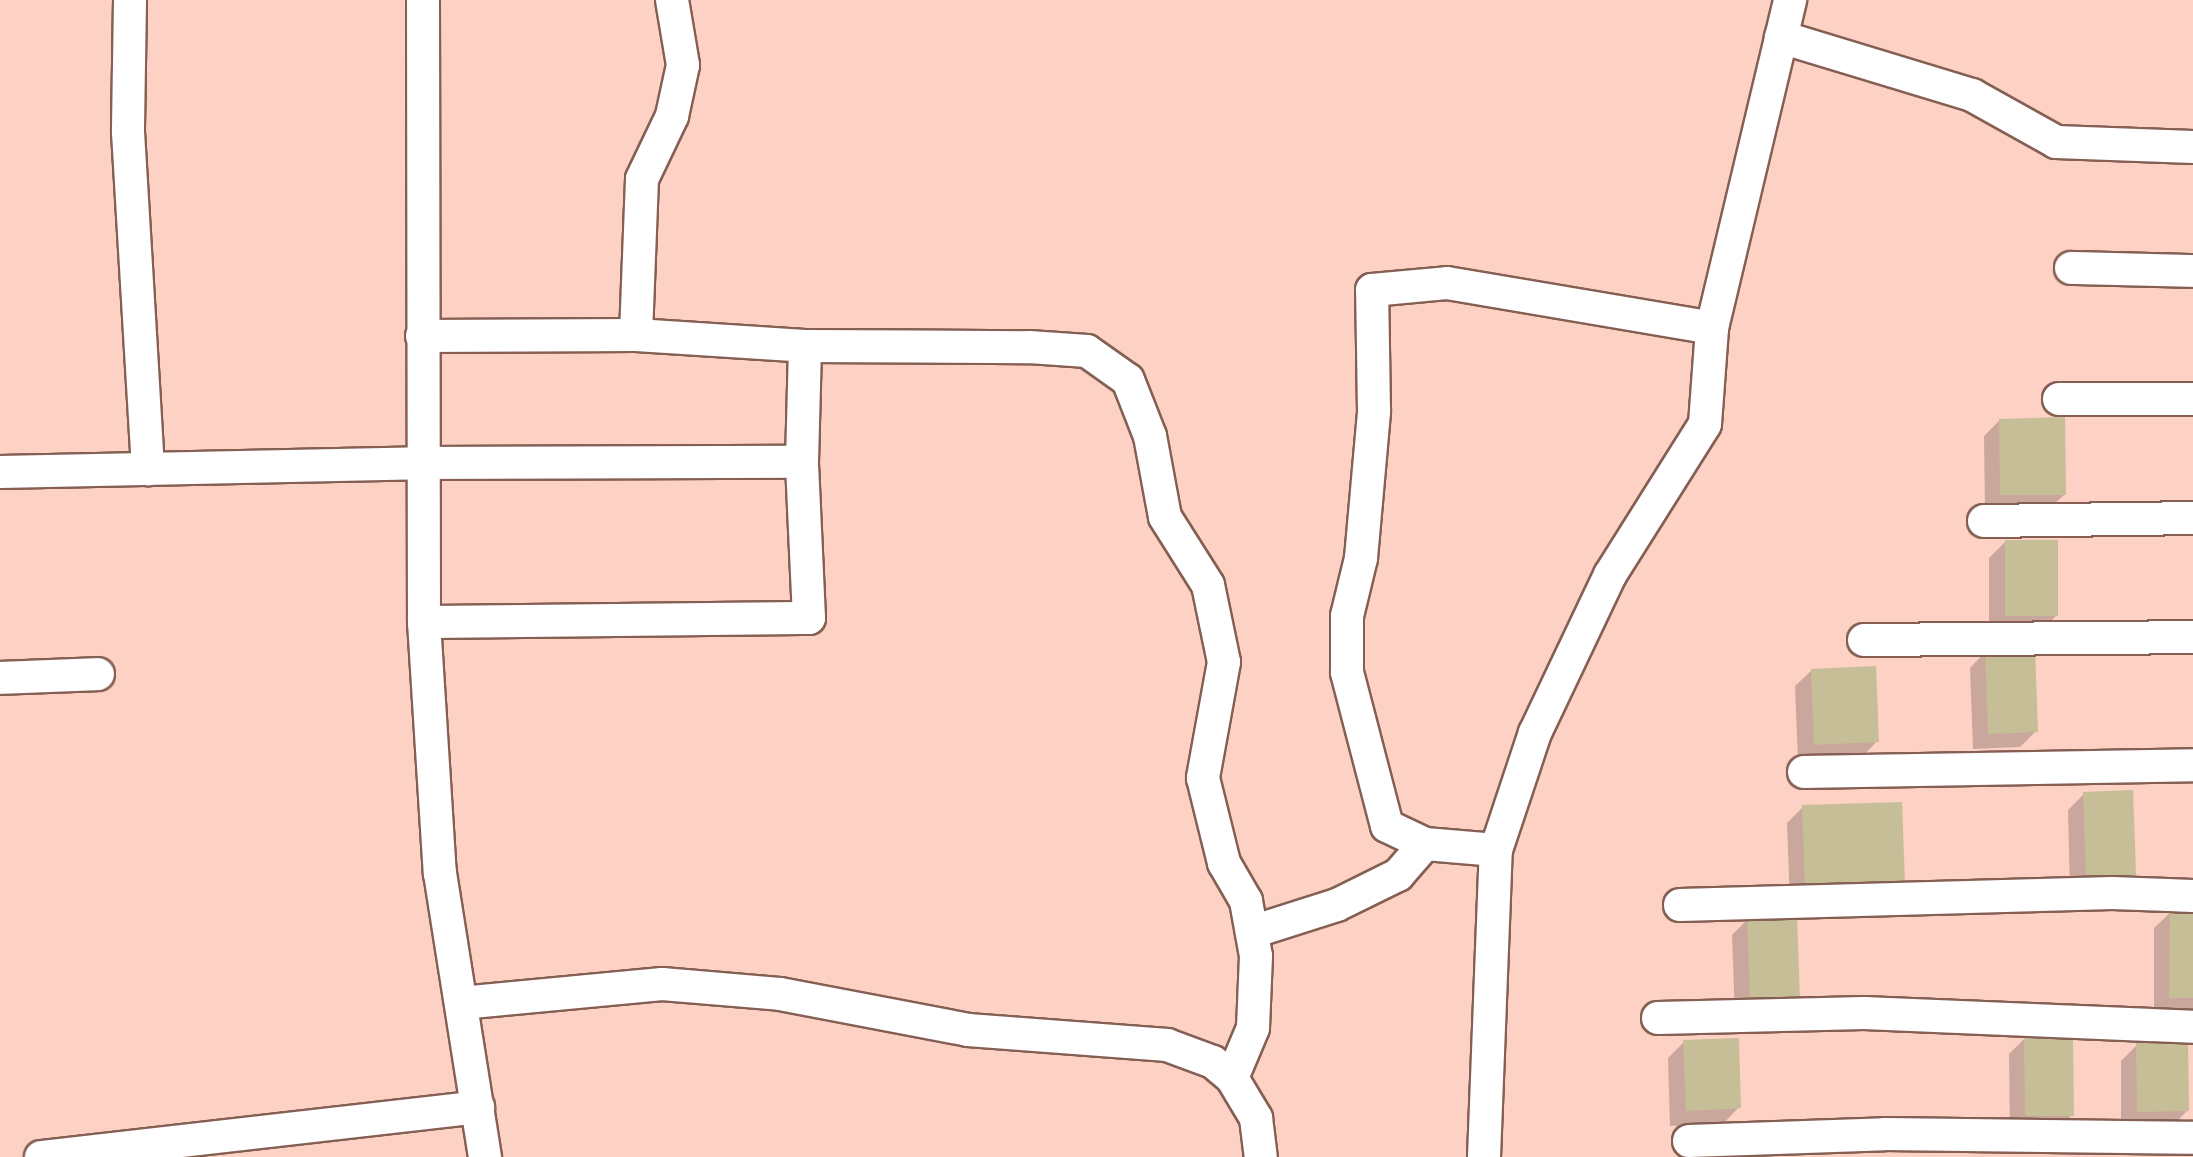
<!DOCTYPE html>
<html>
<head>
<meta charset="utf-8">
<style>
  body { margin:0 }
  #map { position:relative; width:2193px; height:1157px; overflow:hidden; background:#fdd1c3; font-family:"Zilla Slab",serif }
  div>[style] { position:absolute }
  .shadow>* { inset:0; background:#0003 }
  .building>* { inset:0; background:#c6be97 }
  .roads { filter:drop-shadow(2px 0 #855f54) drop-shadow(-2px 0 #855f54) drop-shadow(0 2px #855f54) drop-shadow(0 -2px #855f54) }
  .minor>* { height:32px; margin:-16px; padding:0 16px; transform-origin:16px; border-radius:16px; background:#fff }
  span { translate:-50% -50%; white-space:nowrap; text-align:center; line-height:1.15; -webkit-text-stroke:6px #fee3da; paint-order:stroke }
</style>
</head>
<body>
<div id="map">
  <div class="shadow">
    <div style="clip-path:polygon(2000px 420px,2065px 494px,2048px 510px,1985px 511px,1984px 436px)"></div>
    <div style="clip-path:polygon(2005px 542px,2057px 615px,2041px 631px,1989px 631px,1989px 558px)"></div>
    <div style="clip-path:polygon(1986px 651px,2036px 731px,2020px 747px,1973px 749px,1970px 668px)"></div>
    <div style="clip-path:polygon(1812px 670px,1877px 741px,1861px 758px,1798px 760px,1795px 686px)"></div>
    <div style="clip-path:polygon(2084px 794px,2134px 874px,2118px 890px,2070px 892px,2068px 810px)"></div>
    <div style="clip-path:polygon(1901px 803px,1790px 904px,1787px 823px,1803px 807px)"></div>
    <div style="clip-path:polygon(2171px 912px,2193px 912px,2193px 1013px,2154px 1013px,2154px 928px)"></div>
    <div style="clip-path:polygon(1748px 919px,1798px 999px,1735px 1017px,1732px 935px)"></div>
    <div style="clip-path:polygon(2025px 1038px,2072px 1115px,2056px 1131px,2010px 1132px,2009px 1054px)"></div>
    <div style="clip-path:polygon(1684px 1042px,1739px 1107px,1723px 1124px,1670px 1126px,1668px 1058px)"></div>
    <div style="clip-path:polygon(2137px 1045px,2187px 1111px,2171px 1127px,2121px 1127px,2121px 1061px)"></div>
  </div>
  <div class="building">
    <div style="clip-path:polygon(2065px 417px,2066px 495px,2000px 495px,1999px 419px)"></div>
    <div style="clip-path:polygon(2005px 540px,2058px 540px,2058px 616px,2005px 616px)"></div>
    <div style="clip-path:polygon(2035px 648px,2038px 732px,1988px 734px,1985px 650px)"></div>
    <div style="clip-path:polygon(1876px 666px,1879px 742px,1814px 745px,1811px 669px)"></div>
    <div style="clip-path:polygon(2133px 790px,2136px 875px,2086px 876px,2083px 792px)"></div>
    <div style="clip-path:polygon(1902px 802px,1905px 885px,1805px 888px,1802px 805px)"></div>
    <div style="clip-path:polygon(2170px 910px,2193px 910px,2193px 998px,2169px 998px)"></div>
    <div style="clip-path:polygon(1797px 915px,1800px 1000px,1750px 1001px,1747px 917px)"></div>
    <div style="clip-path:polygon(2073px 1035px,2074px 1116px,2025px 1116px,2024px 1036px)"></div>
    <div style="clip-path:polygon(1739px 1038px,1741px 1108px,1686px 1111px,1683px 1040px)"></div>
    <div style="clip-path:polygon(2188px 1042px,2189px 1111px,2137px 1112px,2136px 1043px)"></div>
  </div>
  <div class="roads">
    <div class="minor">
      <div style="left:130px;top:0;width:132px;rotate:90.9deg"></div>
      <div style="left:128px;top:132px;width:338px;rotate:86.6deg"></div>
      <div style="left:423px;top:0;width:622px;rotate:89.91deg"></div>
      <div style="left:424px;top:622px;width:252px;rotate:86.4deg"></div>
      <div style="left:440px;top:873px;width:288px;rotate:81deg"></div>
      <div style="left:1781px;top:37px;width:200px;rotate:16.9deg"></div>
      <div style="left:1972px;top:95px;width:96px;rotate:29.2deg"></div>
      <div style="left:2056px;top:142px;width:137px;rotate:2.1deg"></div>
      <div style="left:2071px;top:268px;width:122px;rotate:1.4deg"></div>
      <div style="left:636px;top:335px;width:156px;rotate:-87.8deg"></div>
      <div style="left:642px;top:179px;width:70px;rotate:-64.5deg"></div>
      <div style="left:672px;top:116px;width:52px;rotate:-77.8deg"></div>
      <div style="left:683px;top:65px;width:66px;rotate:-99.6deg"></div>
      <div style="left:422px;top:336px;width:214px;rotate:-0.3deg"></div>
      <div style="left:636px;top:335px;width:169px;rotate:3.7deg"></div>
      <div style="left:805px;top:346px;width:224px;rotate:0.3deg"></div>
      <div style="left:1029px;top:347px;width:58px;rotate:3.9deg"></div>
      <div style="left:1087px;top:351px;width:50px;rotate:35.3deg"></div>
      <div style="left:1128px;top:380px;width:60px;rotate:68.6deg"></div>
      <div style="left:1150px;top:436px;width:82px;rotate:79.5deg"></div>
      <div style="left:1165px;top:517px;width:80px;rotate:57.7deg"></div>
      <div style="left:1208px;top:585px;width:79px;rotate:78.3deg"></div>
      <div style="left:1224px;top:662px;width:118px;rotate:100.3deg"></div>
      <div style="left:1203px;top:778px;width:88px;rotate:76.1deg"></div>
      <div style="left:1224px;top:863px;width:44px;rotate:59.9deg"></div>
      <div style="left:1246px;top:901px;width:56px;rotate:79.7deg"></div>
      <div style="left:1256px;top:956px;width:72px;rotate:92.4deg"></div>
      <div style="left:1253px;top:1028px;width:54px;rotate:112.8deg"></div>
      <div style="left:2059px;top:399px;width:134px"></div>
      <div style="left:0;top:472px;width:421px;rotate:-1.2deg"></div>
      <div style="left:421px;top:463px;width:381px;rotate:-0.2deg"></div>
      <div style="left:1984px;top:521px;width:209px;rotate:-0.8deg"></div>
      <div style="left:424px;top:622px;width:385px;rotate:-0.6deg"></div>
      <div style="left:809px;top:618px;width:156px;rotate:-92.6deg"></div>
      <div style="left:802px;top:462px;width:116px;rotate:-88.5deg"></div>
      <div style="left:1864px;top:640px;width:329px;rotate:-0.5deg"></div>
      <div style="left:0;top:678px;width:98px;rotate:-2.3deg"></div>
      <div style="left:1804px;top:772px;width:389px;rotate:-1deg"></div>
      <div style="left:1496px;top:850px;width:71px;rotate:-175.2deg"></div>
      <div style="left:1425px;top:844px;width:42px;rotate:-154.7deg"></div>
      <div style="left:1387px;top:826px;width:159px;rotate:-104.6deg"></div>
      <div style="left:1347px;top:672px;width:56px;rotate:-90deg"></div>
      <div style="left:1347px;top:616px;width:60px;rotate:-76.4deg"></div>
      <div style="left:1361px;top:558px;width:148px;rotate:-84.9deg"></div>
      <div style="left:1374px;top:411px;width:121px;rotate:-90.9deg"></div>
      <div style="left:1372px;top:290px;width:75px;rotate:-5.3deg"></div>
      <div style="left:1447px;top:283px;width:269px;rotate:9.6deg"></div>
      <div style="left:1680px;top:905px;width:432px;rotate:-1.6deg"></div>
      <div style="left:2112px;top:893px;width:81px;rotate:2.1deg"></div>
      <div style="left:1252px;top:932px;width:89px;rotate:-17.6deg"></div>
      <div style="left:1337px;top:905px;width:68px;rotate:-26.2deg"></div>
      <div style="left:1398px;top:875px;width:41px;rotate:-48.9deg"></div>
      <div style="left:461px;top:1003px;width:202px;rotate:-5.4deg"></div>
      <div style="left:662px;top:984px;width:118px;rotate:4.8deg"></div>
      <div style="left:780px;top:994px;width:191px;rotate:10.8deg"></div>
      <div style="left:968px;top:1030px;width:200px;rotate:4.3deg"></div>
      <div style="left:1167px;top:1045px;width:49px;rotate:20.3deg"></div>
      <div style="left:1213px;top:1062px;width:25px;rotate:40deg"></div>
      <div style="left:1232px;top:1078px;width:47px;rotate:59deg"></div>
      <div style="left:1256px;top:1118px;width:39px;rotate:83deg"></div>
      <div style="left:1658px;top:1018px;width:206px;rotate:-1.4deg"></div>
      <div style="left:1864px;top:1013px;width:329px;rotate:2.4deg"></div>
      <div style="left:1689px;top:1141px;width:196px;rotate:-2deg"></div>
      <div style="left:1885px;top:1134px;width:308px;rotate:0.7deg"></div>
      <div style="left:41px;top:1157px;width:440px;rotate:-6.5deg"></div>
      <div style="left:1484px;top:1157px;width:307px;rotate:-87.8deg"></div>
      <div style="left:1496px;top:850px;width:123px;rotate:-71.6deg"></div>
      <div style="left:1535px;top:733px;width:175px;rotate:-64.6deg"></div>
      <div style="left:1610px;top:575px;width:178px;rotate:-57.8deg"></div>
      <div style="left:1705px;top:424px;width:96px;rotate:-85.8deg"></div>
      <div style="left:1712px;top:328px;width:337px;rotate:-76.6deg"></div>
    </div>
  </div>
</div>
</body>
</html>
